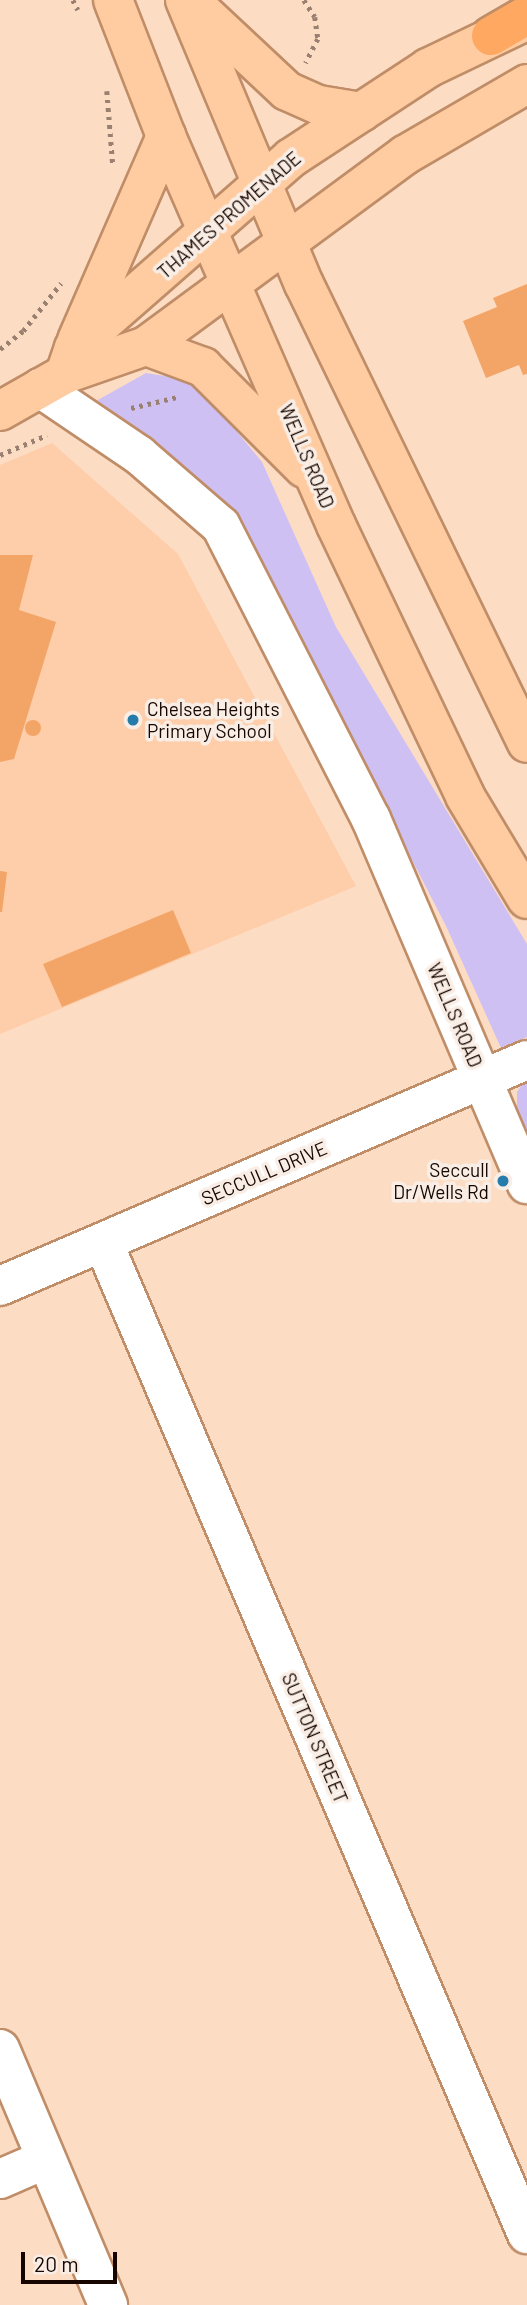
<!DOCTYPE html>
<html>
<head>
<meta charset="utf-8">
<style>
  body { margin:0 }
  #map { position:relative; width:527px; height:2305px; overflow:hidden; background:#fddcc4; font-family:Barlow,sans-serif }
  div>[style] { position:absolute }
  .built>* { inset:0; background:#fecda9 }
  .green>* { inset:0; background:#cfc0f4 }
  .building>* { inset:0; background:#f3a568 }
  .round { border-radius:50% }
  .path>* { height:4.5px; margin-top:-2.25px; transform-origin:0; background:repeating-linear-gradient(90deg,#9a8070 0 3.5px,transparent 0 8.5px) }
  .roads { filter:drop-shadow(2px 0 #bf8d67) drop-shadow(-2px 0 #bf8d67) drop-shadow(0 2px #bf8d67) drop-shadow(0 -2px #bf8d67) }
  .minor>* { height:38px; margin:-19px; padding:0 19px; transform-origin:19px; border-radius:19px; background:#fff }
  .major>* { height:38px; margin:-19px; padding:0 19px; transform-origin:19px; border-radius:19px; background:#ffcba1 }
  .highway>* { height:38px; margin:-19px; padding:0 19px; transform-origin:19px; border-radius:19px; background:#ffa862 }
  .dots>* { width:19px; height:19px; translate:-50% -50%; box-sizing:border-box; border:4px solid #f9eee6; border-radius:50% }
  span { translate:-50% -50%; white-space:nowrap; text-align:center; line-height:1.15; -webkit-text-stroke:7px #f9eee6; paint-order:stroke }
  .street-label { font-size:19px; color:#170600 }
  .poi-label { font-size:19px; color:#170600 }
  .left { translate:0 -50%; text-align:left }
  .right { translate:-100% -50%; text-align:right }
  .scale { position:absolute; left:21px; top:2252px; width:96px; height:32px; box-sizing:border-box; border:4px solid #170600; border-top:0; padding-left:9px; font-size:21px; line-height:24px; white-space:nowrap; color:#170600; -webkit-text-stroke:5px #f9eee6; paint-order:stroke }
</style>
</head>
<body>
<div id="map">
  <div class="built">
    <div style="clip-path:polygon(52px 443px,178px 554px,356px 886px,0 1034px,0 465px)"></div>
  </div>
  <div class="green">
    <div style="clip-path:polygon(146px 373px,195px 381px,262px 462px,336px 627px,527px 944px,527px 1037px,501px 1048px,446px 926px,232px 511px,148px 436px,125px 430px,96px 401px)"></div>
    <div style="clip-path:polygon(527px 1077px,527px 1139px,517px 1115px,517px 1092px)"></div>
  </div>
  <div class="building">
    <div style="clip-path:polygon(527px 284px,527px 374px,523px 375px,519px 365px,486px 378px,463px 321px,497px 307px,493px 298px)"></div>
    <div style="clip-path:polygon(0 555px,33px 555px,19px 610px,56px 622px,14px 759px,0 762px)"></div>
    <div class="round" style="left:25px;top:720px;width:16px;height:16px"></div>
    <div style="clip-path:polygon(0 871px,7px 872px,2px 912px,0 912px)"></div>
    <div style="clip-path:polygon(173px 910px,191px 953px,62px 1007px,43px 964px)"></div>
  </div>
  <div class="path">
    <div style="left:73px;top:0;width:11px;rotate:63deg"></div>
    <div style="left:304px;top:0;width:20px;rotate:57deg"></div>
    <div style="left:315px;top:17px;width:22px;rotate:82deg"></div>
    <div style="left:318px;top:39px;width:27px;rotate:117deg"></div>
    <div style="left:107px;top:91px;width:74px;rotate:85.4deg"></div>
    <div style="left:0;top:349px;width:29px;rotate:-38deg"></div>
    <div style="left:23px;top:331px;width:61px;rotate:-51.6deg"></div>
    <div style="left:131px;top:408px;width:47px;rotate:-13.4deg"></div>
    <div style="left:0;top:455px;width:51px;rotate:-23.1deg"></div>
  </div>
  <div class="roads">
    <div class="minor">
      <div style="left:40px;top:388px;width:120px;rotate:34.1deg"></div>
      <div style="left:139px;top:455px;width:108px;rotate:40.9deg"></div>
      <div style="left:221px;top:526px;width:329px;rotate:62.9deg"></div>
      <div style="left:371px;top:819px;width:397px;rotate:66.9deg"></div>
      <div style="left:103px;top:1242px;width:1079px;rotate:66.86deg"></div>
      <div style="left:0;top:1286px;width:573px;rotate:-23.21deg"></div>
      <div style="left:0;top:2049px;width:278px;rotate:67.1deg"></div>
      <div style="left:0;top:2179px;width:50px;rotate:-23.5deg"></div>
    </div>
    <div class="major">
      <div style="left:113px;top:0;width:146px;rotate:68.7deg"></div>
      <div style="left:166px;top:136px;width:425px;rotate:66.4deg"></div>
      <div style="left:336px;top:525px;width:300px;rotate:64.5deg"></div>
      <div style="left:465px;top:796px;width:120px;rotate:59deg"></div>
      <div style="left:185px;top:0;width:308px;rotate:67.3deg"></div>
      <div style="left:304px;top:284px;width:510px;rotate:64.09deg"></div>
      <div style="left:194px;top:4px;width:127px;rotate:43.1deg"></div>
      <div style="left:287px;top:91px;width:35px;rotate:24deg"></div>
      <div style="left:319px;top:105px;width:43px;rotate:9.5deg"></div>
      <div style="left:77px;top:340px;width:223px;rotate:-66.4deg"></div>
      <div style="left:146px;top:346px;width:61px;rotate:20.2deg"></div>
      <div style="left:203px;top:367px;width:143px;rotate:45deg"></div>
      <div style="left:65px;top:374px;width:28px;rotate:-71deg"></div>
      <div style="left:74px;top:348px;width:288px;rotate:-41.2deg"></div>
      <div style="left:291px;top:158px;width:164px;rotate:-33.3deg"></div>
      <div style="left:428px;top:68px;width:102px;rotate:-25.6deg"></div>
      <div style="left:0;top:411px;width:75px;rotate:-29.6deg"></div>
      <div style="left:65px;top:374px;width:86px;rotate:-19.1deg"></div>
      <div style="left:146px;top:346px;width:322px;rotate:-36.4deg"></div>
      <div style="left:405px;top:155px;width:141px;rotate:-30.2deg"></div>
    </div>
    <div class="highway">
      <div style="left:491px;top:36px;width:42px;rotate:-30.3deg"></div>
    </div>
  </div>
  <div class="dots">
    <div style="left:133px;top:720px;background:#257baa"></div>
    <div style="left:503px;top:1181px;background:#257baa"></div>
  </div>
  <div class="street-label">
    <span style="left:229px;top:215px;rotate:-41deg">THAMES PROMENADE</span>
    <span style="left:307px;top:456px;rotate:67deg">WELLS ROAD</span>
    <span style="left:455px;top:1015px;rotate:67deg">WELLS ROAD</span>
    <span style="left:264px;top:1173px;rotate:-23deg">SECCULL DRIVE</span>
    <span style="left:315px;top:1738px;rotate:67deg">SUTTON STREET</span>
  </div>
  <div class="poi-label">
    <span class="left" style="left:147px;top:720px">Chelsea Heights<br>Primary School</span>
    <span class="right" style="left:489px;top:1181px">Seccull<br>Dr/Wells Rd</span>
  </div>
  <div class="scale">20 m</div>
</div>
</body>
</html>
